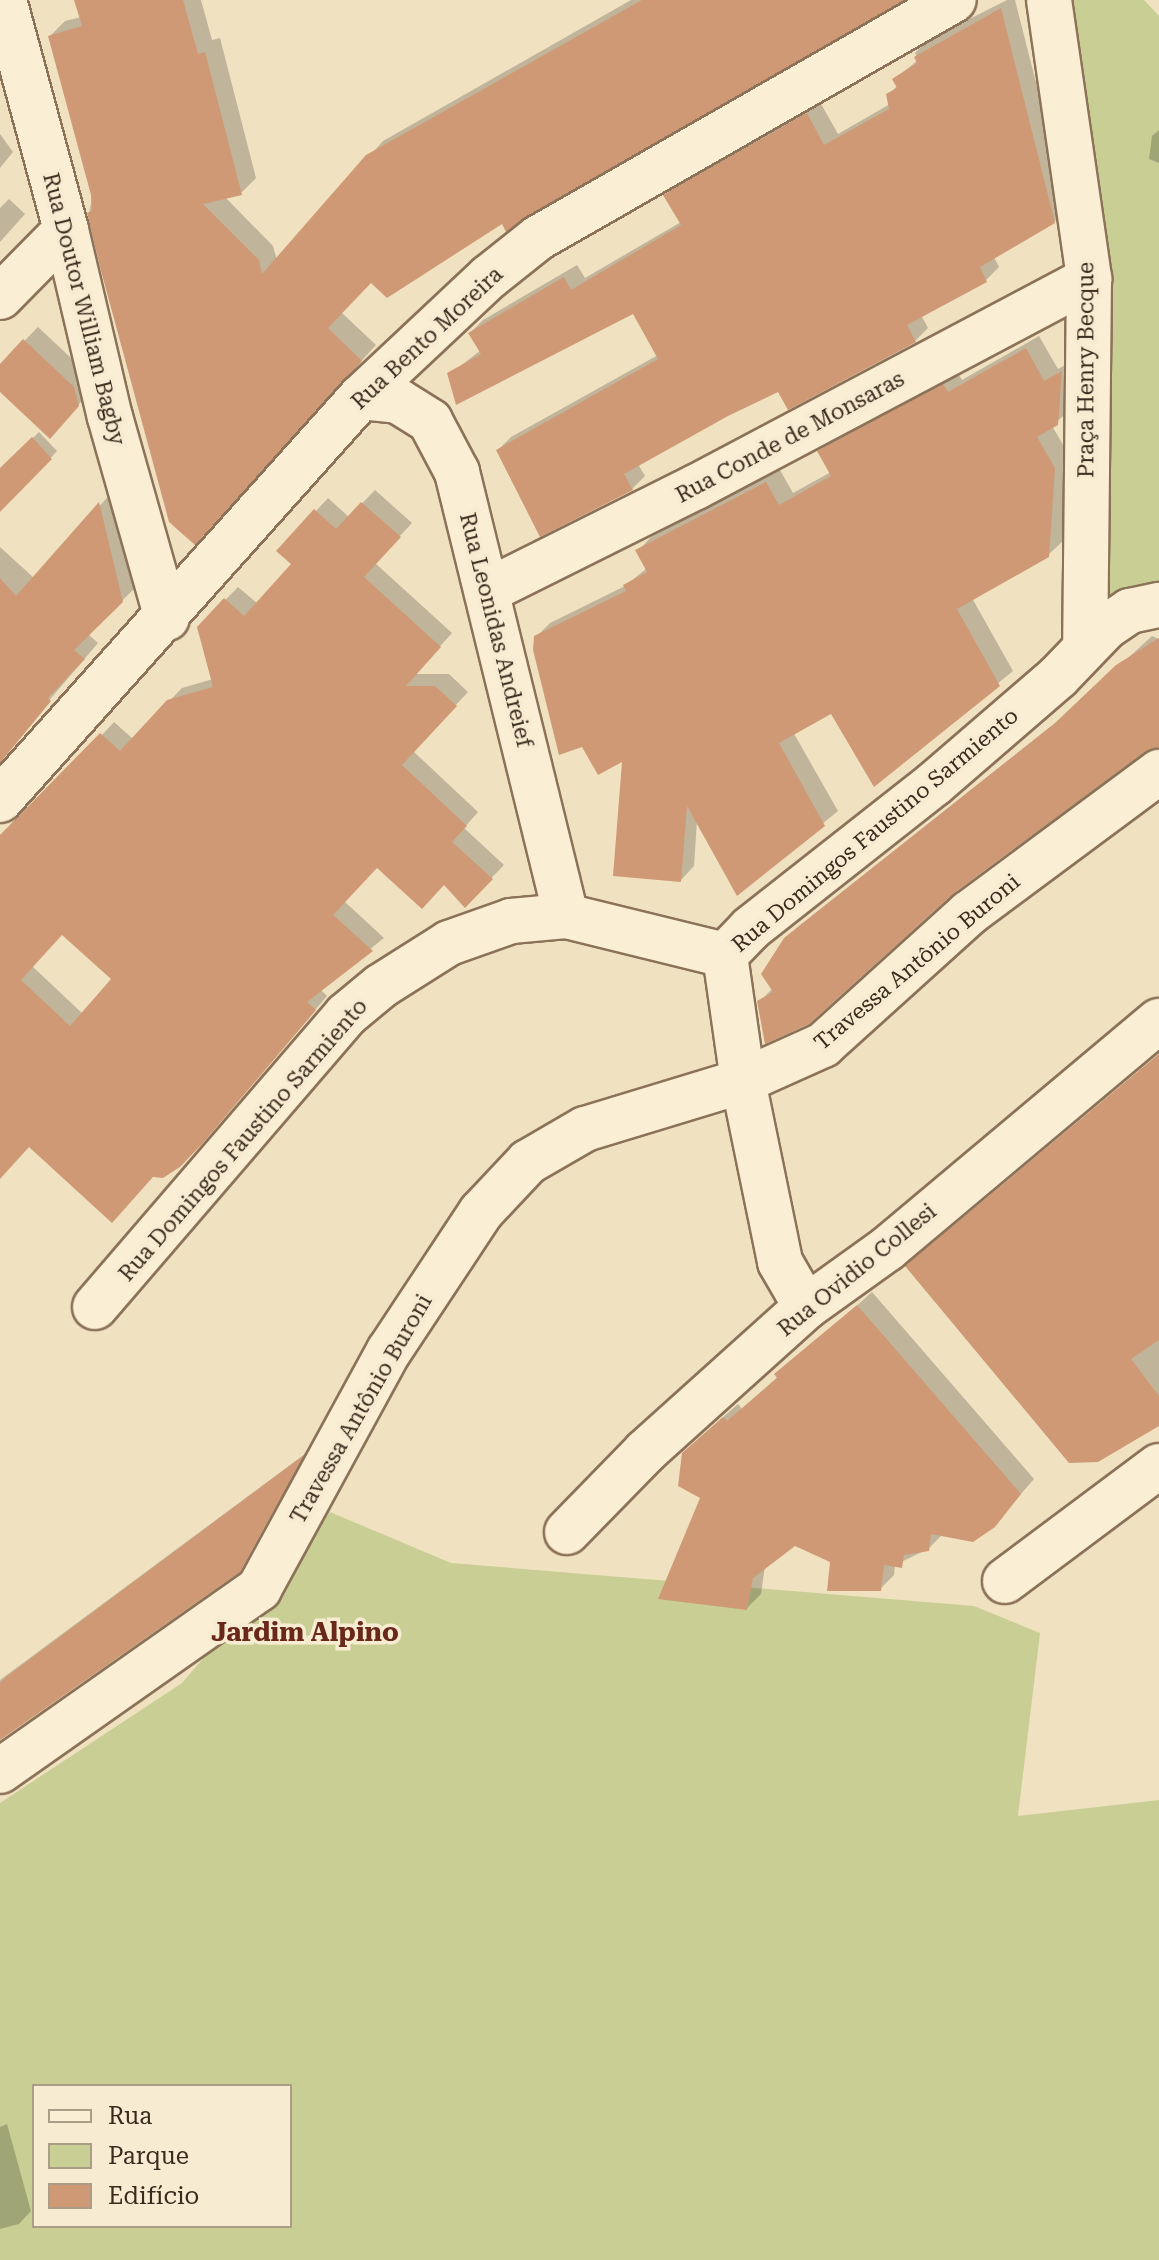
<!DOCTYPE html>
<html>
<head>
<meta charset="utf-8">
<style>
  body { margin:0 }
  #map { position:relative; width:1159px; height:2260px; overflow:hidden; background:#f0e1c1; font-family:"Roboto Serif",serif }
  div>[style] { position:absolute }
  .green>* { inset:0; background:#c9cf94 }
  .shadow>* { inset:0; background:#0003 }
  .building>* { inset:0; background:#d09975 }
  .roads { filter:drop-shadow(2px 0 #8b7258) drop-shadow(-2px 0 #8b7258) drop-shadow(0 2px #8b7258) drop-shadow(0 -2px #8b7258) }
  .street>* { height:44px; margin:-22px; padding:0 22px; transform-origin:22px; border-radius:22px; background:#faeed5 }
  span { translate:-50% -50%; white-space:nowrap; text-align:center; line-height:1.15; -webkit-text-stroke:7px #f7ebd1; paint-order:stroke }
  .street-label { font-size:22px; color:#3a2a1d }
  .quarter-label { font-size:26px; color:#69281a; font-weight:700 }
  .legend { position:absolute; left:32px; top:2084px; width:260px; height:144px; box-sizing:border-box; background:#f7ebd1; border:2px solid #ab9e89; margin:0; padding:10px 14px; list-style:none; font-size:24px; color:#3a2a1d }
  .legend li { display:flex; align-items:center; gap:16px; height:40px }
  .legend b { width:40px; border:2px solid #ab9e89 }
</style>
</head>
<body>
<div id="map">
  <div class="green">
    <div style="clip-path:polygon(1065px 0,1144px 0,1159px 16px,1159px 597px,1097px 602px)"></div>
    <div style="clip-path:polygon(evenodd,330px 1512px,451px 1563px,974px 1606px,1040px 1633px,1018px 1816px,1159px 1800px,1159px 2260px,0 2260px,0 1803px,182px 1683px,330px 1512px,34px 2086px,290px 2086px,290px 2226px,34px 2226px,34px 2086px)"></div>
  </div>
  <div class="shadow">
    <div style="clip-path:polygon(76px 0,201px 0,212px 40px,220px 38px,256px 178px,241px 193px,225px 197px,273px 246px,277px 260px,383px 141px,631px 0,900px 0,502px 222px,371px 280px,341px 312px,376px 345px,210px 527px,89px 213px,93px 194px,50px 36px,65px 21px,81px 17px)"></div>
    <div style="clip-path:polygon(1007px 0,1015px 0,1068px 208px,1054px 222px,994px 257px,999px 267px,986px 280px,921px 315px,928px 328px,915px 341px,778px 390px,727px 415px,638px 464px,645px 476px,632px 489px,498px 450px,511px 437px,658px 355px,634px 311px,450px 374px,481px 350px,470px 333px,483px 320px,577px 265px,585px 278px,681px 222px,666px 195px,679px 182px,820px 102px,838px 134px,890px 104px,889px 94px,898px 85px,895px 79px,918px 60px,915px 53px,928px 40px)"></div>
    <div style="clip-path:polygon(1159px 130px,1159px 163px,1149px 159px,1152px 136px)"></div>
    <div style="clip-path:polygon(0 134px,13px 152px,0 168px)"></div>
    <div style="clip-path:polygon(9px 199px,25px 214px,0 242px,0 208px)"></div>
    <div style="clip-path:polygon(38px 327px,87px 373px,91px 390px,63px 423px,0 390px,0 366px)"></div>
    <div style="clip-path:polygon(1039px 336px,1058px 369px,1074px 360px,1071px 409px,1052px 426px,1068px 453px,1062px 542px,1048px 555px,972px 598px,1013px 671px,874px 784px,832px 711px,793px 732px,838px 811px,738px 893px,697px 820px,694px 866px,681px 880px,624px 758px,536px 637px,550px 623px,625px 586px,647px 568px,638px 551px,651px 537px,780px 470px,793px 493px,831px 472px,819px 452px,833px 438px,957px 372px,962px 380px)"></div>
    <div style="clip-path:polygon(39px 432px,57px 451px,20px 491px,0 470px)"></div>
    <div style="clip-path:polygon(114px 490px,137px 586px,88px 634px,98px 643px,0 758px,0 547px,34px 578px)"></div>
    <div style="clip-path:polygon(evenodd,375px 490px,412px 523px,375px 563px,452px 633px,415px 674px,449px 674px,468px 692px,413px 751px,478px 812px,464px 828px,504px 865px,465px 905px,444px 883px,378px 865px,344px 901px,384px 938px,320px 989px,327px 996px,214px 1128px,29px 1145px,0 1177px,0 845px,114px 722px,133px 739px,182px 688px,213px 679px,199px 627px,238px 587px,258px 604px,294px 564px,279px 551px,328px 498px,349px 517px,375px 490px,62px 932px,114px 979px,83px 1014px,32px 966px,62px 932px)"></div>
    <div style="clip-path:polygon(1152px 636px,1159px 639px,1159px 747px,953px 891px,759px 1002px,773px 988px,785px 939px,799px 926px,1069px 712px)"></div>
    <div style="clip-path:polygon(1159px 1054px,1159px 1423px,1098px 1460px,922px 1253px)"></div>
    <div style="clip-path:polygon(872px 1292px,1034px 1479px,994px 1525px,943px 1534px,928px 1549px,895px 1565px,894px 1575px,880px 1589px,795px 1543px,765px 1566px,761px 1594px,747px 1608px,703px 1497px,698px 1439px,738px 1404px,742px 1409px)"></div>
    <div style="clip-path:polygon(309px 1451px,240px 1565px,0 1738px,0 1680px)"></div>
    <div style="clip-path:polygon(7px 2124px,31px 2211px,19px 2224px,0 2229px,0 2127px)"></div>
  </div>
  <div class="building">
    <div style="clip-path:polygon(74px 0,183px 0,198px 54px,205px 52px,242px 195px,203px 204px,259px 260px,262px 274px,366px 155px,642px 0,904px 0,506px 232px,502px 224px,387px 298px,371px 283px,328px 328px,362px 361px,195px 545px,169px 522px,100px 267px,87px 213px,92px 211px,91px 195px,48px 36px,82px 26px)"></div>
    <div style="clip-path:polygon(1001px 8px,1055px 223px,980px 267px,987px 282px,907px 325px,916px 342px,788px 410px,778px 392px,728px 416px,624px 474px,633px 490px,540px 537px,496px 450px,658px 359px,633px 314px,456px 405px,447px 373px,481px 354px,468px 333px,564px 277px,571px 290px,681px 225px,663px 195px,807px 113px,824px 145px,889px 109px,886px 94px,897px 88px,892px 79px,917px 63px,914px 57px)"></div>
    <div style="clip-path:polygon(23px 339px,74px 387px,79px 406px,50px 439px,0 392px,0 364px)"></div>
    <div style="clip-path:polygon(1026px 348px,1044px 381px,1062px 371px,1058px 425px,1037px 437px,1055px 468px,1049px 557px,957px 609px,1000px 686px,874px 787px,831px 714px,779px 743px,825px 826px,737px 896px,687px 806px,681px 882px,613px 876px,622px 762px,598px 775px,582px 747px,559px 755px,533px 650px,534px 636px,626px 591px,623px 585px,647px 572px,635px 550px,766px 482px,779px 505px,831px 476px,817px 451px,943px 384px,948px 392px)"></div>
    <div style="clip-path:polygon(32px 437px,52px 459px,0 512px,0 468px)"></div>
    <div style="clip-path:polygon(99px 502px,123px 602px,74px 650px,85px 659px,48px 698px,51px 701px,0 763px,0 578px,16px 596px)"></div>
    <div style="clip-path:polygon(evenodd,361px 502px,401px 537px,364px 577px,441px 647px,406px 686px,435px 686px,457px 706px,402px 765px,467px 826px,452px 842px,493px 879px,465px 908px,444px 885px,422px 909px,377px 868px,333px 915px,373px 951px,307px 1002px,316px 1010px,202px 1144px,180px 1167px,163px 1178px,153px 1177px,112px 1223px,29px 1147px,0 1179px,0 835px,100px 733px,120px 751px,167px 700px,213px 687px,197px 627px,224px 598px,244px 616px,291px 564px,276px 551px,314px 509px,336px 529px,361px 502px,62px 935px,111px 979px,70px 1026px,21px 980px,62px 935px)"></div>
    <div style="clip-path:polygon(1159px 638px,1159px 747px,1144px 752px,954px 893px,809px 1024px,765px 1044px,757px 1001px,773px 992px,761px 974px,784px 938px,1054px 724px,1116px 665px)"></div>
    <div style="clip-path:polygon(1159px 1054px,1159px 1340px,1131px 1359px,1159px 1396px,1159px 1426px,1098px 1462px,1069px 1463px,905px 1266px)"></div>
    <div style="clip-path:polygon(857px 1305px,1021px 1494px,995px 1527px,973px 1542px,931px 1534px,929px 1551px,904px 1555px,902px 1568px,884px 1565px,881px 1591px,827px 1591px,830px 1562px,795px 1546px,753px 1578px,747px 1610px,658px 1599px,700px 1498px,678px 1486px,682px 1453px,723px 1417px,727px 1421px,777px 1378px,774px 1374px)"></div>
    <div style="clip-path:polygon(304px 1455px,240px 1572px,0 1740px,0 1683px,6px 1677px)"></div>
  </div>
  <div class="roads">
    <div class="street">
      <div style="left:4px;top:0;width:238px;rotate:74.9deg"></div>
      <div style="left:66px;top:230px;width:192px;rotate:76.8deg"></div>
      <div style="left:110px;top:417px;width:209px;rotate:74.2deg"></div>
      <div style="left:1049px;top:0;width:282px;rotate:81.8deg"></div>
      <div style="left:1089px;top:279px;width:367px;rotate:90.6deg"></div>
      <div style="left:0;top:297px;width:94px;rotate:-45.4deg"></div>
      <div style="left:361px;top:397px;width:37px;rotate:6deg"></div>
      <div style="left:398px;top:401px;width:38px;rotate:32deg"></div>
      <div style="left:430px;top:421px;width:58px;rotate:62.1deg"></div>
      <div style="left:457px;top:472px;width:457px;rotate:76.2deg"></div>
      <div style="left:487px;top:591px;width:233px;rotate:-26.5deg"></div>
      <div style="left:696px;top:487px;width:445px;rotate:-27.9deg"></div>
      <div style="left:0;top:800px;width:541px;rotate:-48.15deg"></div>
      <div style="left:361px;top:397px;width:175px;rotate:-43.2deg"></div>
      <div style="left:489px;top:277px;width:63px;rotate:-38.5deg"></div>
      <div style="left:538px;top:238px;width:479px;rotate:-29.8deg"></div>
      <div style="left:725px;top:955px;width:127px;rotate:81.9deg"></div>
      <div style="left:743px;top:1081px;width:185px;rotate:78.4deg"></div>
      <div style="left:780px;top:1262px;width:52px;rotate:60deg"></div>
      <div style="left:95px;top:1307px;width:385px;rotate:-49.3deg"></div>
      <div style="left:346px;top:1015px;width:45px;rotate:-39.6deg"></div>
      <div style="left:381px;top:986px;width:80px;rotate:-32.3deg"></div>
      <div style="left:449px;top:943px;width:66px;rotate:-19.5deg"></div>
      <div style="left:511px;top:921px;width:55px;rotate:-5.2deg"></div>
      <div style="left:566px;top:916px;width:164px;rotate:13.8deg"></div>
      <div style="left:725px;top:955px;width:37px;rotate:-46deg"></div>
      <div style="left:751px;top:928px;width:233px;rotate:-38.2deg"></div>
      <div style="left:934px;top:784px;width:164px;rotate:-40.8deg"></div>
      <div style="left:1058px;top:677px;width:69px;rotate:-46.2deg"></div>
      <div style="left:1106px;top:627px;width:29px;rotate:-34deg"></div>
      <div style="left:1130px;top:611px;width:30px;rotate:-12deg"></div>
      <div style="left:567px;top:1532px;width:112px;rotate:-45.7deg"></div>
      <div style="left:645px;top:1452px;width:217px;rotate:-42deg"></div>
      <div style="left:806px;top:1307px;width:100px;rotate:-35.6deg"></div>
      <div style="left:887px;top:1249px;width:355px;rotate:-40deg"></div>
      <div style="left:1005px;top:1581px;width:192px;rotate:-36.8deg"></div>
      <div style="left:0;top:1771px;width:317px;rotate:-35.1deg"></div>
      <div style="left:259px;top:1589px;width:271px;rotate:-61.4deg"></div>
      <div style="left:389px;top:1351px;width:167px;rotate:-56.5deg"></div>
      <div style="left:481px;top:1212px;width:69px;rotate:-46.8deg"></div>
      <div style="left:528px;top:1162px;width:66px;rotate:-30.1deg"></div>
      <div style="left:585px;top:1129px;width:165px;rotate:-16.9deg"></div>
      <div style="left:743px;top:1081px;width:88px;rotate:-24.2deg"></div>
      <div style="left:823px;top:1045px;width:197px;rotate:-42.1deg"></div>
      <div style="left:969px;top:913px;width:237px;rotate:-36.6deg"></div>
    </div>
  </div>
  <div class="street-label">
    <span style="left:84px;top:309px;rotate:76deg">Rua Doutor William Bagby</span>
    <span style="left:427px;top:338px;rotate:-43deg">Rua Bento Moreira</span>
    <span style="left:1086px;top:370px;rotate:-90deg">Praça Henry Becque</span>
    <span style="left:790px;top:437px;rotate:-28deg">Rua Conde de Monsaras</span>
    <span style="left:496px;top:630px;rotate:76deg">Rua Leonidas Andreief</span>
    <span style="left:875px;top:830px;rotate:-40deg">Rua Domingos Faustino Sarmiento</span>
    <span style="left:917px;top:962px;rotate:-40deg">Travessa Antônio Buroni</span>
    <span style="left:243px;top:1140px;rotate:-49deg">Rua Domingos Faustino Sarmiento</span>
    <span style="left:857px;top:1270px;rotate:-39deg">Rua Ovidio Collesi</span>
    <span style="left:361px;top:1409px;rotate:-60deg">Travessa Antônio Buroni</span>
  </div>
  <div class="quarter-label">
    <span style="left:305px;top:1633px">Jardim Alpino</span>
  </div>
  <ul class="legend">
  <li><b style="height:10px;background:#faeed5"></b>Rua</li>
  <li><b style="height:22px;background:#c9cf94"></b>Parque</li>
  <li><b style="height:22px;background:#d09975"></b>Edifício</li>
  </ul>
</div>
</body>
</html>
